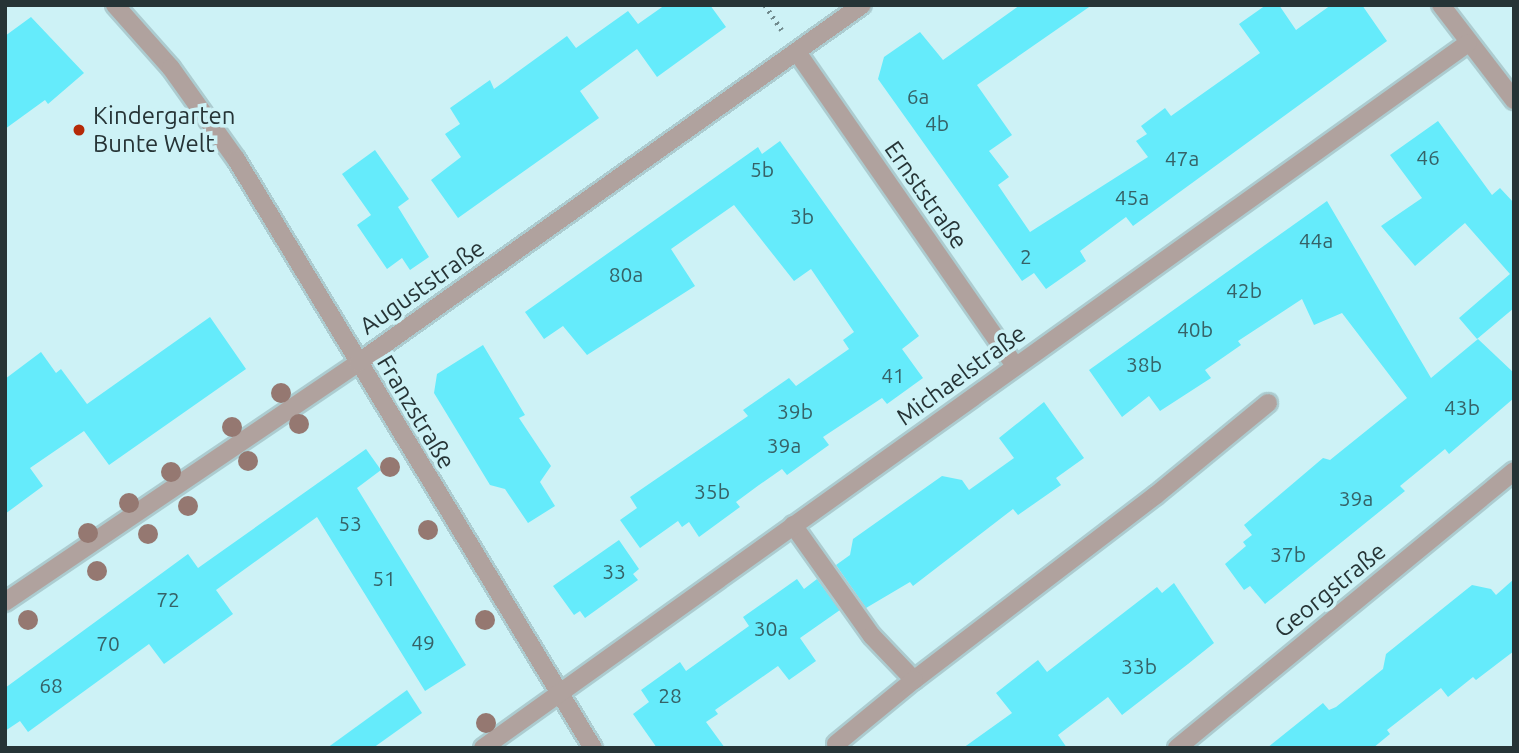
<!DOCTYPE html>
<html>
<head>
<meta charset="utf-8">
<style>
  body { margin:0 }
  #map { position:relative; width:1519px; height:753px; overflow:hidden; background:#cdf2f6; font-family:Ubuntu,sans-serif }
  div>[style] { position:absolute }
  .building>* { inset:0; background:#65ebfb }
  .path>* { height:4.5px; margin-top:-2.25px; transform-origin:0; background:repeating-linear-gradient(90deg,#718a8d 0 2px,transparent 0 7px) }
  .roads { filter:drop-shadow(2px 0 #acccd0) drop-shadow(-2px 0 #acccd0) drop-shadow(0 2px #acccd0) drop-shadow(0 -2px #acccd0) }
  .minor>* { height:18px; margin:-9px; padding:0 9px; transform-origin:9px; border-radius:9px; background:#b0a29e }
  .trees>* { width:20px; height:20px; margin:-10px; border-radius:50%; background:#957871 }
  .dots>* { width:19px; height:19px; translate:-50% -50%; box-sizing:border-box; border:4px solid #cdf2f6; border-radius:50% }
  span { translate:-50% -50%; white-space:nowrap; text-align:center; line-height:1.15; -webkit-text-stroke:7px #cdf2f6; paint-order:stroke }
  .number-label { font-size:21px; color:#366267 }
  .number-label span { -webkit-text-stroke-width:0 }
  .poi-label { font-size:24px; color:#263436 }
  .left { translate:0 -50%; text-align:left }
  .street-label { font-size:24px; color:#263436 }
  .frame { position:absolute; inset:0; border:7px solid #263436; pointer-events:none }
</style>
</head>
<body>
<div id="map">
  <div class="building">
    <div style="clip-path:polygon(665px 5px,710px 5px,726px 27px,657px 77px,637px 49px,580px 91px,599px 118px,458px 218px,431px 180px,461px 157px,445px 134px,460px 124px,450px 108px,490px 80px,494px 89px,567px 36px,576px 48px,628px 11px,638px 24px)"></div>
    <div style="clip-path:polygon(1020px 5px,1092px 5px,977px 85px,1012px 135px,989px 151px,1009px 177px,998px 185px,1030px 232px,1148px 157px,1136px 141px,1147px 134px,1141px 126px,1165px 108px,1171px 116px,1260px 53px,1239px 24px,1266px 5px,1279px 5px,1296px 30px,1331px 5px,1362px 5px,1387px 41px,1133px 226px,1126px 217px,1080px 251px,1086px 261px,1046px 289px,1034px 273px,1022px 281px,878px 79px,884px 57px,920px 32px,943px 60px)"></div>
    <div style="clip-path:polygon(31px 17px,84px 73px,48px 104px,45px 100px,5px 129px,5px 36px)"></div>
    <div style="clip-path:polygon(1438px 121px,1492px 195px,1500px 188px,1514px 203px,1514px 308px,1477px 339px,1459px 318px,1510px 274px,1465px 223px,1415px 266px,1381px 226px,1422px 198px,1390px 155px)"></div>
    <div style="clip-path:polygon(780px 141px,919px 336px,902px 349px,923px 378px,887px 404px,882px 398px,823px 437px,829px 445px,787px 475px,782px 469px,759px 485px,736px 502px,740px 507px,699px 537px,689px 522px,682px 527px,678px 521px,640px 548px,620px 520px,637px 508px,630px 497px,748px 416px,743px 410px,789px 378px,796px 386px,849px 349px,843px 340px,854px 332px,811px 269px,794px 281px,734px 205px,671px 249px,695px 286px,587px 355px,563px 326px,544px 339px,525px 312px,758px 147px,762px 154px)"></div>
    <div style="clip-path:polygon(375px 150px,409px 199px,398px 207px,429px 257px,410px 270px,402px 258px,387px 269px,357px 225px,371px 215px,342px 174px)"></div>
    <div style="clip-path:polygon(1327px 201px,1431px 378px,1478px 339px,1514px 373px,1514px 398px,1449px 454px,1445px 449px,1422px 468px,1400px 486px,1405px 491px,1265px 604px,1250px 586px,1244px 590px,1225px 564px,1246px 546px,1243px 542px,1252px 535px,1244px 525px,1323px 458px,1330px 460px,1407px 398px,1342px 313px,1314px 325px,1302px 299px,1238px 341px,1241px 345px,1205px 370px,1211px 378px,1160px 411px,1149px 396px,1122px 417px,1089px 370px)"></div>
    <div style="clip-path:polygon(210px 317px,246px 369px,109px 465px,84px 431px,30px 468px,43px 486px,5px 514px,5px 379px,41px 352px,56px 373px,61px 369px,87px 404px)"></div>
    <div style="clip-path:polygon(483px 345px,525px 415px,519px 418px,551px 466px,540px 482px,555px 506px,528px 523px,505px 489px,490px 485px,434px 393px,437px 374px)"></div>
    <div style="clip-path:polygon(1044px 402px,1084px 458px,1056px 478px,1061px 485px,1018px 515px,1013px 509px,913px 586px,910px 582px,866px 608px,836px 565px,850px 555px,853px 539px,942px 476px,962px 480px,969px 490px,1014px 458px,999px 438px)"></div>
    <div style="clip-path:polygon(366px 449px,381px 470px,357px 488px,466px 665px,425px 691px,317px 517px,216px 590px,233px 614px,164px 664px,149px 644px,28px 732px,20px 721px,5px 731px,5px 688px,188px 554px,198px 568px)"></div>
    <div style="clip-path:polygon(619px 540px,639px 569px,633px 574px,638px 580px,585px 618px,580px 611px,574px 615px,553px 586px)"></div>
    <div style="clip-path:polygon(797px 579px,804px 589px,817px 579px,840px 610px,800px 638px,816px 661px,789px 680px,778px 666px,715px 710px,718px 714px,706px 722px,725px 748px,657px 748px,633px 714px,649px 702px,641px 690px,680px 662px,686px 671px,749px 626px,743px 617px)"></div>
    <div style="clip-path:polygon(1514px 579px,1514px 651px,1476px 680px,1473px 677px,1448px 697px,1441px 688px,1387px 730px,1390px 734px,1373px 748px,1267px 748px,1323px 703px,1329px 710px,1336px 707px,1383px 669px,1386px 654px,1472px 585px,1491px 589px,1496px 595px)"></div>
    <div style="clip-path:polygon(1174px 583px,1214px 643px,1188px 664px,1122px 715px,1108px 697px,1058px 735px,1067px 748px,963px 748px,1012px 713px,996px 693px,1038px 660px,1047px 672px,1157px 587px,1162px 593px)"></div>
    <div style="clip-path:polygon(407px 690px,422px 713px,373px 748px,327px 748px)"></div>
  </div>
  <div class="path">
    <div style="left:765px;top:5px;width:30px;rotate:56deg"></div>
  </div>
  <div class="roads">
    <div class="minor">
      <div style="left:115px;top:5px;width:84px;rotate:48.4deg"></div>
      <div style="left:171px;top:68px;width:112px;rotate:54.5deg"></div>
      <div style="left:236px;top:159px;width:689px;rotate:58.78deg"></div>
      <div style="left:1441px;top:5px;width:120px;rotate:52.5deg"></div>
      <div style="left:797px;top:52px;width:382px;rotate:55.2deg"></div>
      <div style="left:793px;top:525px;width:136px;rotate:54.6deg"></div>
      <div style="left:872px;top:636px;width:61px;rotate:46.3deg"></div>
      <div style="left:914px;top:680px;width:305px;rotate:-37.4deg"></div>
      <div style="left:1156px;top:495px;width:145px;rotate:-39.4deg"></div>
      <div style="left:5px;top:602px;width:426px;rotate:-34.1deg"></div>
      <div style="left:358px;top:363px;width:618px;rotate:-35.39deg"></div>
      <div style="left:836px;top:744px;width:101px;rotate:-39.4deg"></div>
      <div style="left:483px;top:748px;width:1211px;rotate:-35.59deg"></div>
      <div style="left:1177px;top:748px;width:436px;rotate:-39.4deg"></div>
    </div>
  </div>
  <div class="trees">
    <div style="left:281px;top:393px"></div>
    <div style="left:299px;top:424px"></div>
    <div style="left:232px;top:427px"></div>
    <div style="left:248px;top:461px"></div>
    <div style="left:390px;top:467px"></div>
    <div style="left:171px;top:472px"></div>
    <div style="left:129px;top:503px"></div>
    <div style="left:188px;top:506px"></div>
    <div style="left:428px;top:530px"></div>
    <div style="left:88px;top:533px"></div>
    <div style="left:148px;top:534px"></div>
    <div style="left:97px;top:571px"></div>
    <div style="left:28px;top:620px"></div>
    <div style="left:485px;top:620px"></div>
    <div style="left:486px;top:723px"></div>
  </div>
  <div class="dots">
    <div style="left:79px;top:130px;background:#b52a08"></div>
  </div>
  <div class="number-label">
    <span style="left:918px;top:96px">6a</span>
    <span style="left:937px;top:123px">4b</span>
    <span style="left:1428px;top:157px">46</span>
    <span style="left:1182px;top:158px">47a</span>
    <span style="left:762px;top:169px">5b</span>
    <span style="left:1132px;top:197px">45a</span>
    <span style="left:802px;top:216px">3b</span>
    <span style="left:1316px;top:240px">44a</span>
    <span style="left:1026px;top:256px">2</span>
    <span style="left:626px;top:274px">80a</span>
    <span style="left:1244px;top:290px">42b</span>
    <span style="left:1195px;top:329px">40b</span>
    <span style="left:1144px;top:364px">38b</span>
    <span style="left:893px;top:375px">41</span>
    <span style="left:1462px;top:407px">43b</span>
    <span style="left:795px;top:411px">39b</span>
    <span style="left:784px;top:445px">39a</span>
    <span style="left:712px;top:491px">35b</span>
    <span style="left:1356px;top:498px">39a</span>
    <span style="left:350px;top:523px">53</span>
    <span style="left:1288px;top:554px">37b</span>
    <span style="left:614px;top:571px">33</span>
    <span style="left:384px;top:578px">51</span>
    <span style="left:168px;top:599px">72</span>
    <span style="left:771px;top:628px">30a</span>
    <span style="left:423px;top:642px">49</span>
    <span style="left:108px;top:643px">70</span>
    <span style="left:1139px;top:666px">33b</span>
    <span style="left:51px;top:685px">68</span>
    <span style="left:670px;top:695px">28</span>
  </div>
  <div class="poi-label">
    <span class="left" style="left:93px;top:130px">Kindergarten<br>Bunte Welt</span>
  </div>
  <div class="street-label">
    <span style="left:926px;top:195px;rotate:55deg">Ernststraße</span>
    <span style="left:422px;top:287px;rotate:-35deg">Auguststraße</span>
    <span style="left:961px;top:375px;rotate:-36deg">Michaelstraße</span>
    <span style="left:416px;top:412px;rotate:59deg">Franzstraße</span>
    <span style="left:1330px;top:590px;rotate:-39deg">Georgstraße</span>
  </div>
  <div class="frame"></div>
</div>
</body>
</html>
